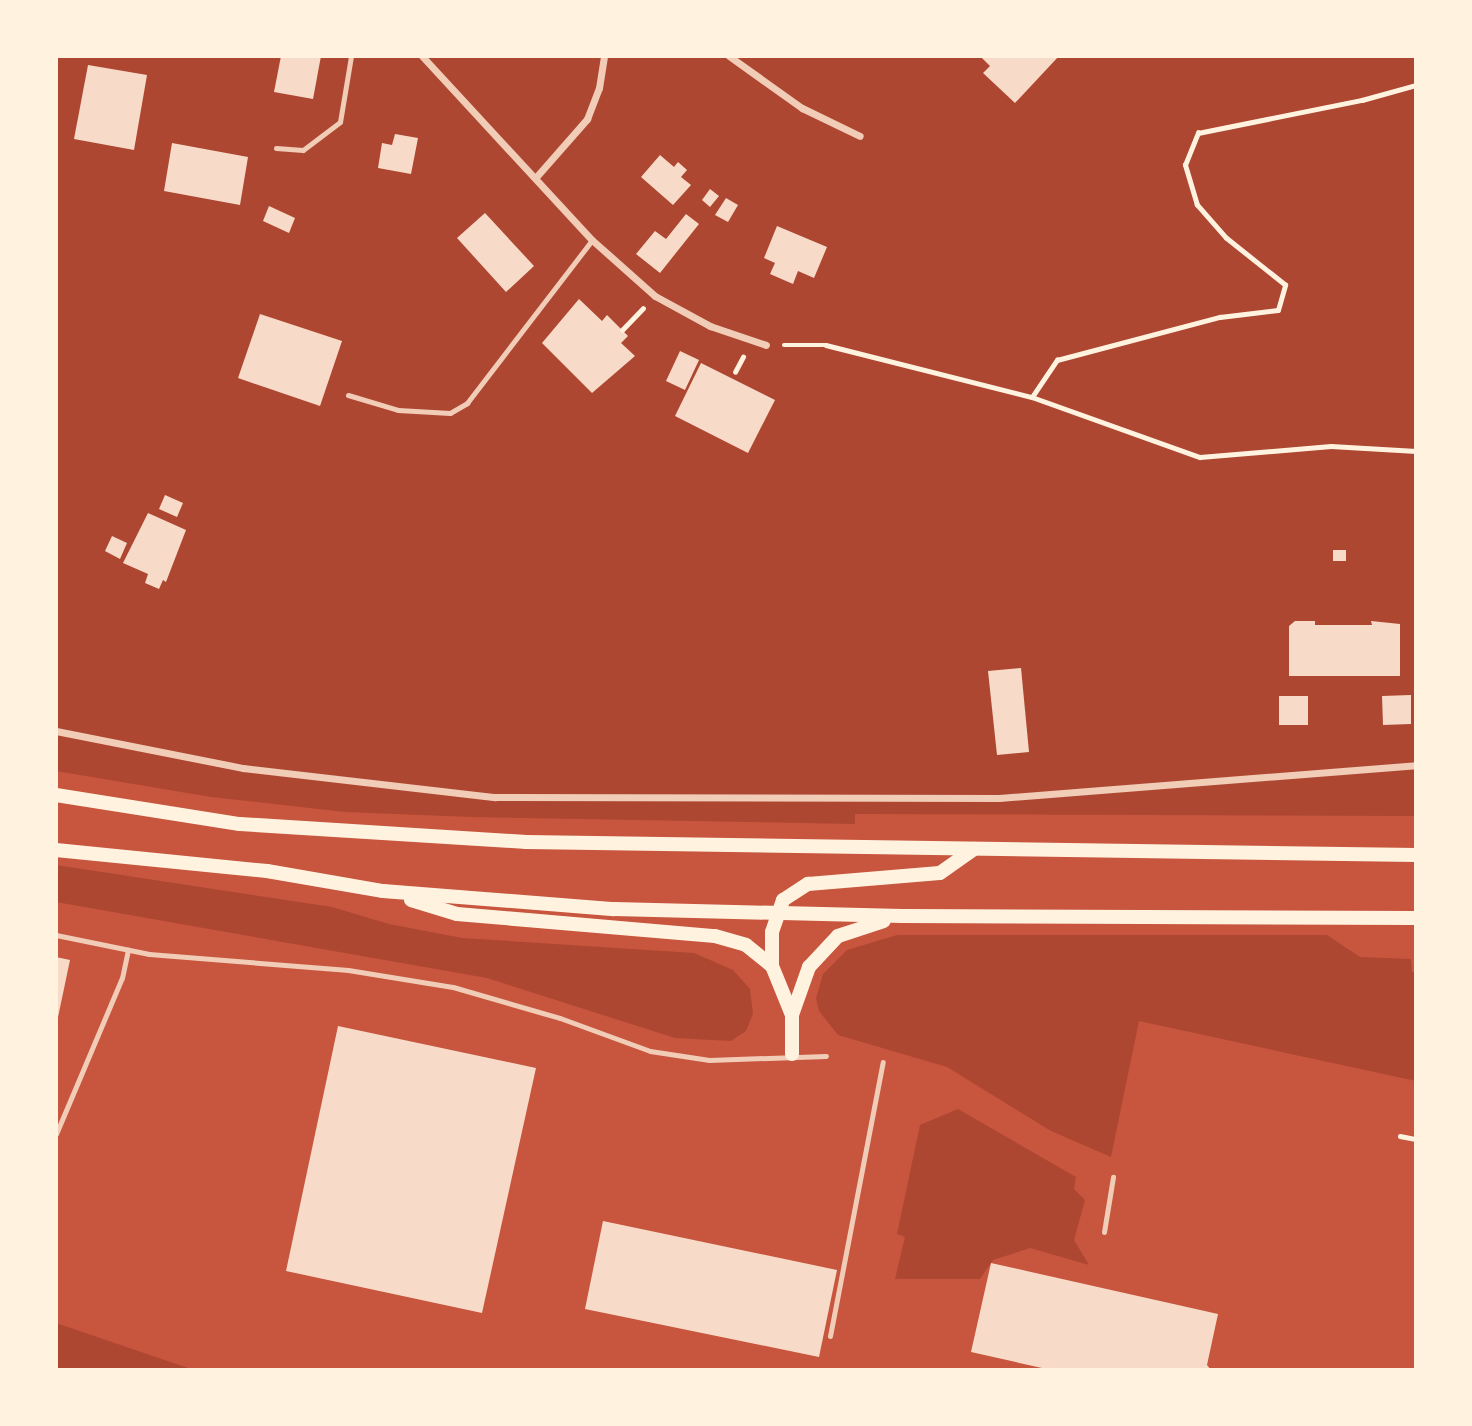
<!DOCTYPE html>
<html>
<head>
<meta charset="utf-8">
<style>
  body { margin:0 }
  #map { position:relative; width:1472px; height:1426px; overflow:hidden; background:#c8553d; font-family:Quicksand,sans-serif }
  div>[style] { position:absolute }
  .green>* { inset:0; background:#ae4732 }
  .building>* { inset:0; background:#f7dbc8 }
  .path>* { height:4.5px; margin:-2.25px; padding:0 2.25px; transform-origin:2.25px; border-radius:2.25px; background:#fff3e0 }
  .service>* { height:5px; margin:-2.5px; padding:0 2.5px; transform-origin:2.5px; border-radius:2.5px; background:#f1ccb7 }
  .minor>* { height:7px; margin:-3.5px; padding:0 3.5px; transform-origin:3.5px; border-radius:3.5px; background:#f1ccb7 }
  .secondary>* { height:14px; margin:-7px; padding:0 7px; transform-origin:7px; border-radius:7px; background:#fff3e0 }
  span { translate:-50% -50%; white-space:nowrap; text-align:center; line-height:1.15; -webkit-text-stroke:6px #fff3e0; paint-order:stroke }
  .frame { position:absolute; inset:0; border:58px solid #fff3e0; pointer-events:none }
</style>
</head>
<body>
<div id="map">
  <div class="green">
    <div style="clip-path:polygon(56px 56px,1416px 56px,1416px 816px,855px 814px,855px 824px,471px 817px,345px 812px,211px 797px,56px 771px)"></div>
    <div style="clip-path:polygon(56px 865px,332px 907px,389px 924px,462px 938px,694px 953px,733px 970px,750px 989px,753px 1014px,746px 1031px,731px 1041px,675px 1038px,487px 978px,56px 902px)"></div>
    <div style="clip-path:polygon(897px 935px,1327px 935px,1360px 957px,1411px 959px,1412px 972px,1416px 972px,1416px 1081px,1139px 1021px,1111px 1157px,1051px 1131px,947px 1067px,838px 1035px,819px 1011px,816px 998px,823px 974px,847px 950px)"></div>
    <div style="clip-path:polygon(958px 1109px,1076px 1177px,1074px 1189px,1085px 1200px,1074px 1240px,1089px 1265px,1030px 1248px,993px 1260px,980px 1279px,895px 1279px,905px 1237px,897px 1234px,920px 1125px)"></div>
    <div style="clip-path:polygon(56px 1323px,194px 1370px,56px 1370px)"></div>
  </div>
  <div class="building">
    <div style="clip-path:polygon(281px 56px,321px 56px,313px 99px,274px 92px)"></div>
    <div style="clip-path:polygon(980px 56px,1059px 56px,1015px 103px,983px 73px,990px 66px)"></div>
    <div style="clip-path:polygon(88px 65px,147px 75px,134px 150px,74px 139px)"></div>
    <div style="clip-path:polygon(395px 134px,418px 138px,411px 174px,378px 168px,382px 143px,392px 145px)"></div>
    <div style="clip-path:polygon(172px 143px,248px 157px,240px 205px,164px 191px)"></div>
    <div style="clip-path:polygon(660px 155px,674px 167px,678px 162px,687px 170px,681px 177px,691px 185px,673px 205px,641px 177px)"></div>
    <div style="clip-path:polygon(710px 189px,719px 196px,710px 207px,702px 200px)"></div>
    <div style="clip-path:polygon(726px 198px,738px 205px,728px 222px,715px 215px)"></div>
    <div style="clip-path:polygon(269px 206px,295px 218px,289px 233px,263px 221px)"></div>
    <div style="clip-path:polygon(485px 213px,534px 266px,506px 292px,457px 238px)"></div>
    <div style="clip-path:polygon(686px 214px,699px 224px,660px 273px,636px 254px,655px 231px,666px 239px)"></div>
    <div style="clip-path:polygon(777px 226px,827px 247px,814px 278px,798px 271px,793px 284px,770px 274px,775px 263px,764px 258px)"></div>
    <div style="clip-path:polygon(579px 299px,602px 321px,607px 315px,628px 336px,621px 343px,635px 356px,592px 393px,542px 343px)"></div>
    <div style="clip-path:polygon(260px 314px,342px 341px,320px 406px,238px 378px)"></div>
    <div style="clip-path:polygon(680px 351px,699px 360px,685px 390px,666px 381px)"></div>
    <div style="clip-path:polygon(701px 363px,775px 400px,748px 453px,675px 416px)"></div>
    <div style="clip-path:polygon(165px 495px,183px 503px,177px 517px,159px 509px)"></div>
    <div style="clip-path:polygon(148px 513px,186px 530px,166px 582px,163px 580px,159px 589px,145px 583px,148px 574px,123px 563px)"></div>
    <div style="clip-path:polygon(112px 536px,127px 543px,120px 559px,105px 551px)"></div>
    <div style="clip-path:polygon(1333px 550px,1346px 550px,1346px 561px,1333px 561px)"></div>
    <div style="clip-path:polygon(1295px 621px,1315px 621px,1315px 625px,1372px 625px,1371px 621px,1400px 624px,1400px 676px,1289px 676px,1289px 626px)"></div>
    <div style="clip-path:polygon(1021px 668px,1029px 752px,997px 755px,988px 671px)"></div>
    <div style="clip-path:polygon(1411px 695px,1411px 724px,1383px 725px,1382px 696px)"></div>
    <div style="clip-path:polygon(1279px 696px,1308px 696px,1308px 725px,1279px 725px)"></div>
    <div style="clip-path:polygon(56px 957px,70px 960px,57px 1022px,56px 1022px)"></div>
    <div style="clip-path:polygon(338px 1026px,536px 1068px,482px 1313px,286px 1271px)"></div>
    <div style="clip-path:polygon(603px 1221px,837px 1270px,819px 1357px,585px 1309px)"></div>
    <div style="clip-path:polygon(991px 1263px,1218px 1314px,1207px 1365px,1211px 1370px,1051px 1370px,971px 1352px)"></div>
  </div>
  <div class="path">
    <div style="left:622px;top:330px;width:30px;rotate:-46deg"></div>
    <div style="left:784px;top:345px;width:42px"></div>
    <div style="left:826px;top:345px;width:212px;rotate:14.2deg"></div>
    <div style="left:1032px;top:397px;width:178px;rotate:19.7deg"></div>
    <div style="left:1200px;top:457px;width:131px;rotate:-4.8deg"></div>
    <div style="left:1331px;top:446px;width:85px;rotate:3.4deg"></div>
    <div style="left:735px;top:372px;width:17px;rotate:-62deg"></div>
    <div style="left:1032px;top:397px;width:45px;rotate:-56deg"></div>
    <div style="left:1057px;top:360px;width:169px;rotate:-14.8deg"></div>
    <div style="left:1220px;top:317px;width:58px;rotate:-6.9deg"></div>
    <div style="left:1278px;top:310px;width:26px;rotate:-74deg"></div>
    <div style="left:1285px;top:285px;width:75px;rotate:-141.5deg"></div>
    <div style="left:1226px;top:238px;width:44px;rotate:-131.3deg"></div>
    <div style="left:1197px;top:205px;width:42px;rotate:-106.7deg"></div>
    <div style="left:1185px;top:165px;width:35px;rotate:-68deg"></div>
    <div style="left:1198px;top:133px;width:167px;rotate:-11.4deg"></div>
    <div style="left:1362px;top:100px;width:56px;rotate:-15.5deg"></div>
    <div style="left:1400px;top:1136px;width:16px;rotate:11deg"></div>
  </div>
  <div class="service">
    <div style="left:276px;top:148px;width:27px;rotate:4deg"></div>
    <div style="left:303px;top:150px;width:46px;rotate:-37.1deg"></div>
    <div style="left:340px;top:122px;width:67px;rotate:-80.5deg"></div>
    <div style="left:348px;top:395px;width:52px;rotate:16.7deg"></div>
    <div style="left:398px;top:410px;width:52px;rotate:3.3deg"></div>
    <div style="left:450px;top:413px;width:20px;rotate:-30deg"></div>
    <div style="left:467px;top:403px;width:205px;rotate:-52.5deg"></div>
    <div style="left:56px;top:935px;width:95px;rotate:11.5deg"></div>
    <div style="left:149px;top:954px;width:200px;rotate:4.6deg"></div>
    <div style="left:348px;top:970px;width:106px;rotate:9.2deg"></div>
    <div style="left:453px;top:987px;width:111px;rotate:16.2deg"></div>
    <div style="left:560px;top:1018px;width:96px;rotate:20.1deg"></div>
    <div style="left:650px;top:1051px;width:60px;rotate:8.7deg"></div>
    <div style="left:709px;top:1060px;width:117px;rotate:-2deg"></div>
    <div style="left:56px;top:1134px;width:169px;rotate:-67.1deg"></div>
    <div style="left:122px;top:978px;width:29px;rotate:-78deg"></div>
    <div style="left:1104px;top:1232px;width:56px;rotate:-80.7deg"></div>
    <div style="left:830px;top:1336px;width:279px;rotate:-79.1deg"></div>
  </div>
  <div class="minor">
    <div style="left:422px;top:56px;width:251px;rotate:47.3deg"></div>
    <div style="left:592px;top:240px;width:84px;rotate:41.6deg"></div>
    <div style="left:655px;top:296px;width:63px;rotate:28.6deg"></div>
    <div style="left:710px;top:326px;width:59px;rotate:18.7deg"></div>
    <div style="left:729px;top:56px;width:90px;rotate:35.5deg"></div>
    <div style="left:802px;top:108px;width:64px;rotate:25.8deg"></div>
    <div style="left:537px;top:176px;width:76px;rotate:-48.7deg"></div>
    <div style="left:587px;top:119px;width:33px;rotate:-69deg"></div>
    <div style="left:599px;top:88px;width:32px;rotate:-81deg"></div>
    <div style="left:56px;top:731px;width:191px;rotate:11.2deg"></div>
    <div style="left:243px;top:768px;width:254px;rotate:6.6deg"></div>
    <div style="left:495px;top:797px;width:504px;rotate:0.11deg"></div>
    <div style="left:999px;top:798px;width:418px;rotate:-4.5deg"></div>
  </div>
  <div class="secondary">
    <div style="left:56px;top:795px;width:186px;rotate:9deg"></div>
    <div style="left:240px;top:824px;width:287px;rotate:3.6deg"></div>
    <div style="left:526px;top:842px;width:890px;rotate:0.84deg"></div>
    <div style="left:56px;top:850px;width:212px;rotate:5.7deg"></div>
    <div style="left:267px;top:871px;width:118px;rotate:9.8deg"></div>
    <div style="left:383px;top:891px;width:232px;rotate:4.5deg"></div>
    <div style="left:614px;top:909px;width:288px;rotate:1.4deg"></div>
    <div style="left:902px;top:916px;width:514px;rotate:0.22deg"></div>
    <div style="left:411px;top:900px;width:48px;rotate:16.9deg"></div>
    <div style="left:457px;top:914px;width:259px;rotate:4.9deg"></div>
    <div style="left:715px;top:936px;width:32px;rotate:16deg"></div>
    <div style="left:746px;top:945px;width:33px;rotate:39deg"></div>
    <div style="left:792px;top:1015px;width:53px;rotate:-112.2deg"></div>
    <div style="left:772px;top:966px;width:34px;rotate:-90deg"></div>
    <div style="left:772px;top:932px;width:34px;rotate:-71deg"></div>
    <div style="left:783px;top:900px;width:30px;rotate:-33deg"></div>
    <div style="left:808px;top:884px;width:132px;rotate:-4.8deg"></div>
    <div style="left:940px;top:873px;width:42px;rotate:-35.2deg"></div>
    <div style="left:792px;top:1054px;width:39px;rotate:-90deg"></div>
    <div style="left:792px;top:1015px;width:51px;rotate:-70.5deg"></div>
    <div style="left:809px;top:967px;width:42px;rotate:-46.9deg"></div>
    <div style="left:838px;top:936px;width:48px;rotate:-18.1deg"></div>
  </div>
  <div class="frame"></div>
</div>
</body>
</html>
